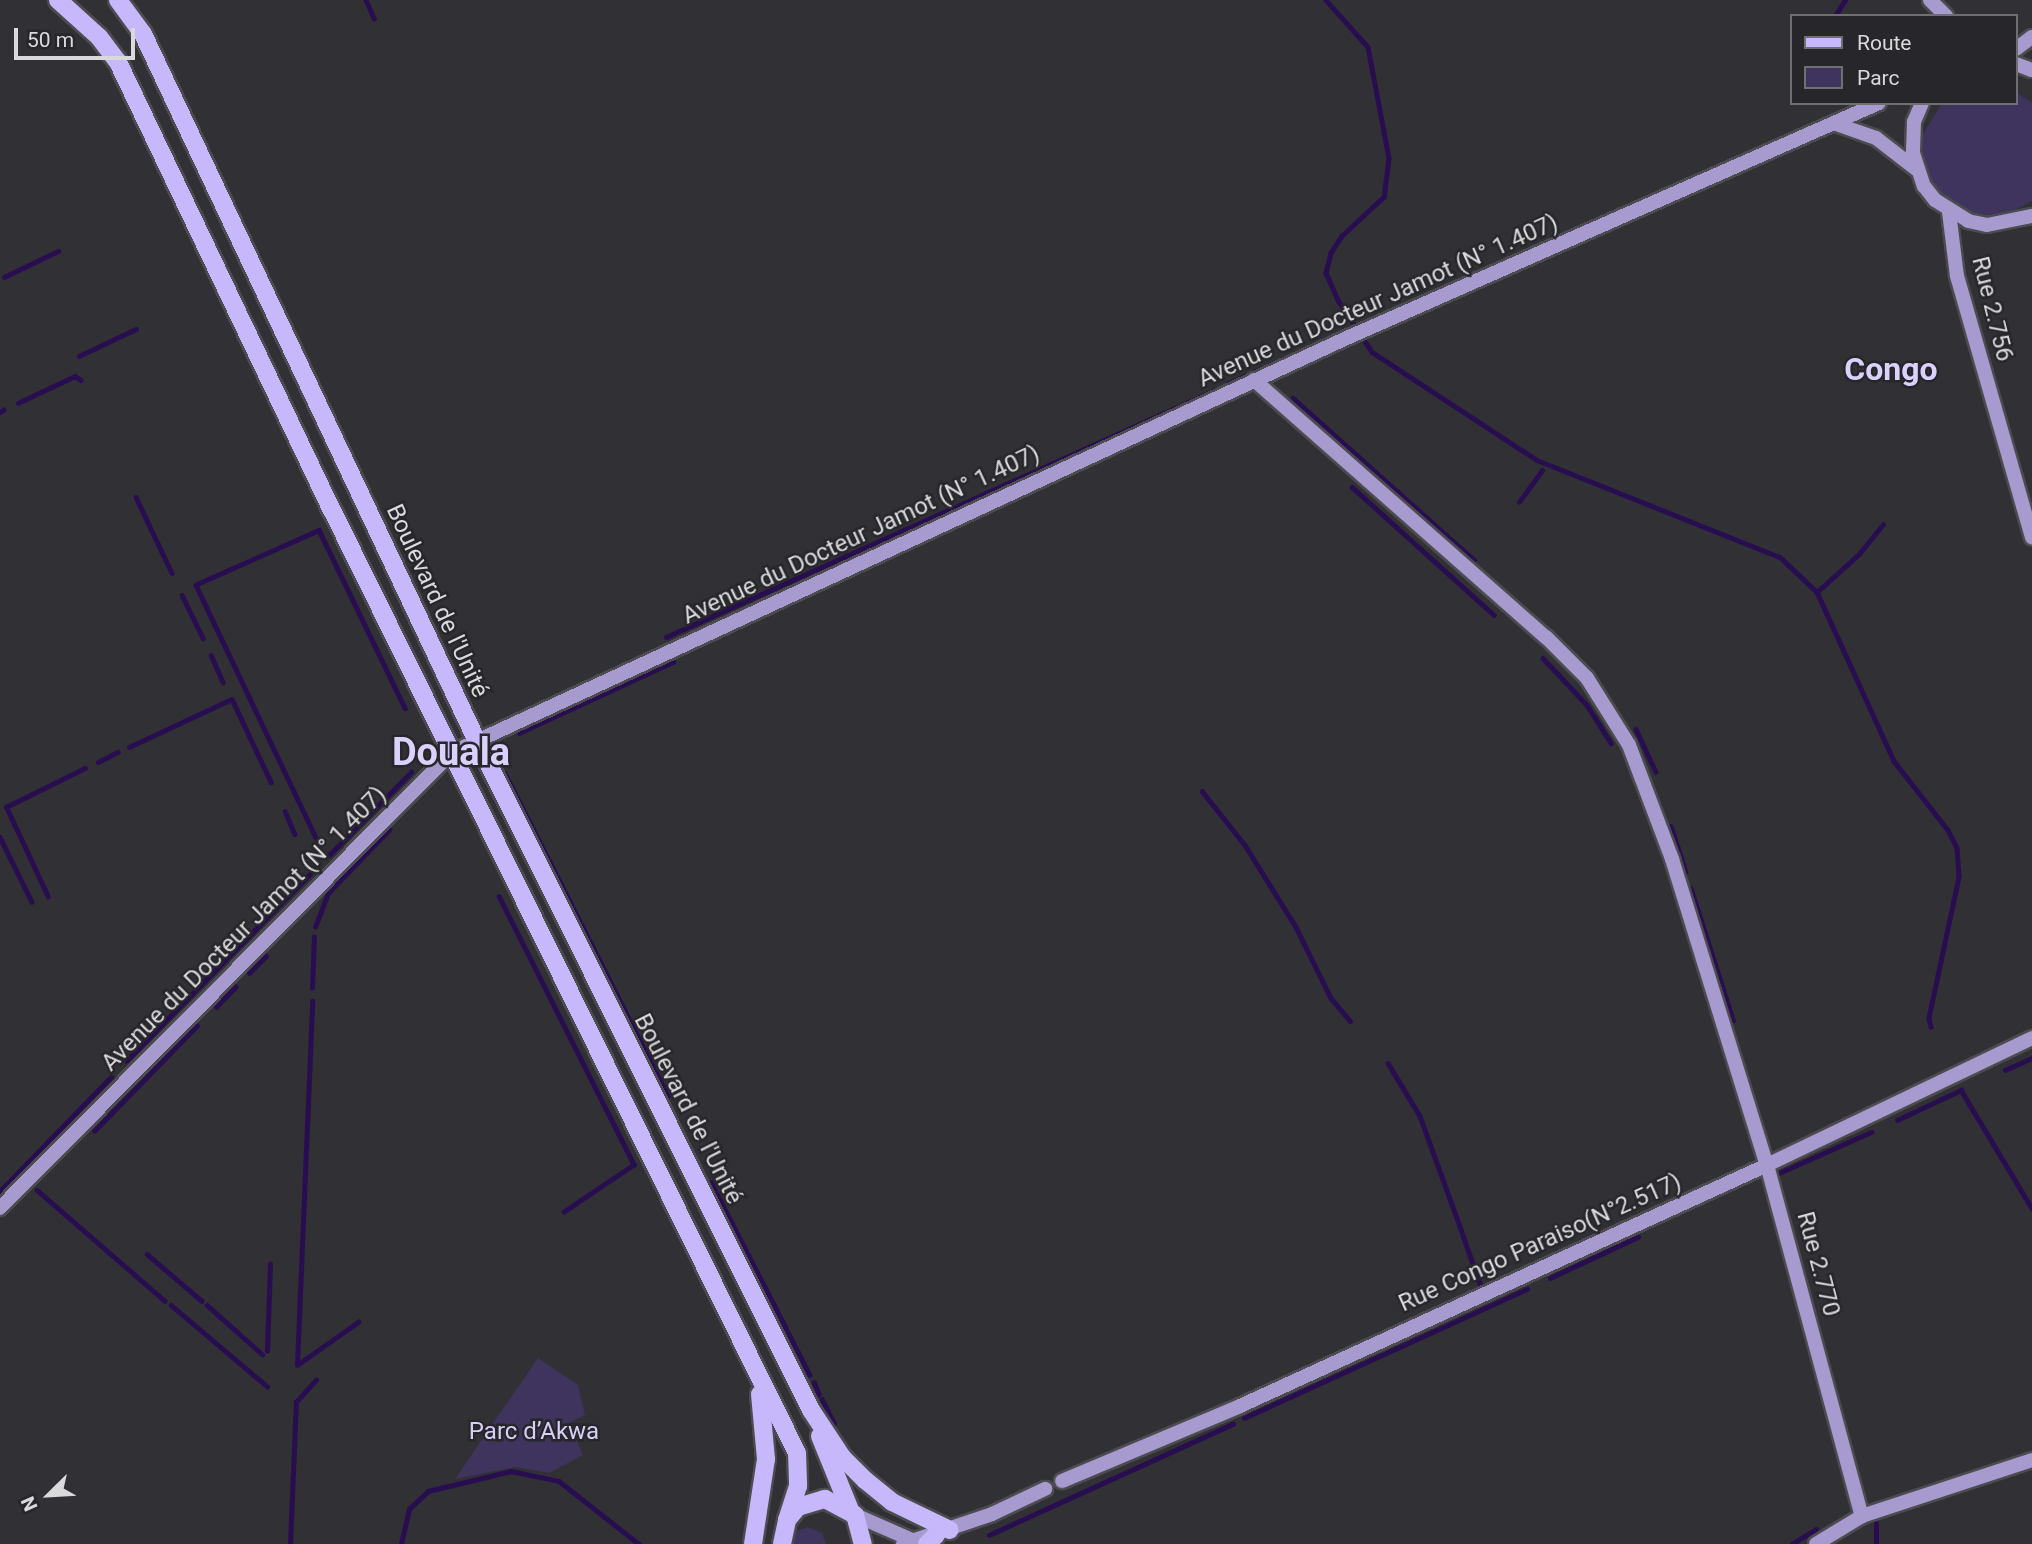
<!DOCTYPE html>
<html>
<head>
<meta charset="utf-8">
<style>
  body { margin:0 }
  #map { position:relative; width:2032px; height:1544px; overflow:hidden; background:#313034; font-family:Roboto,sans-serif }
  div>[style] { position:absolute }
  .green>* { inset:0; background:#3f345e }
  .stream>* { height:4.5px; margin:-2.25px; padding:0 2.25px; transform-origin:2.25px; border-radius:2.25px; background:#280e50 }
  .roads { filter:drop-shadow(2px 0 #4c4b4f) drop-shadow(-2px 0 #4c4b4f) drop-shadow(0 2px #4c4b4f) drop-shadow(0 -2px #4c4b4f) }
  .secondary>* { height:14px; margin:-7px; padding:0 7px; transform-origin:7px; border-radius:7px; background:#a69acf }
  .primary>* { height:18px; margin:-9px; padding:0 9px; transform-origin:9px; border-radius:9px; background:#c7b7fb }
  span { translate:-50% -50%; white-space:nowrap; text-align:center; line-height:1.15; -webkit-text-stroke:5px #27262a; paint-order:stroke }
  .street-label { font-size:24px; color:#dad9dc }
  .park-label { font-size:24px; color:#d7cef7 }
  .district-label { font-size:32px; color:#dbd1fd; font-weight:700 }
  .town-label { font-size:38px; color:#dbd1fd; font-weight:700 }
  .legend { position:absolute; left:1790px; top:14px; width:228px; height:91px; box-sizing:border-box; background:#27262a; border:2px solid #6f6e71; margin:0; padding:9px 12px; list-style:none; font-size:21px; color:#dad9dc }
  .legend li { display:flex; align-items:center; gap:14px; height:35px }
  .legend b { width:35px; border:2px solid #6f6e71 }
  .north { position:absolute; left:14px; top:1460px; width:70px; height:70px; -webkit-text-stroke:5px #27262a; paint-order:stroke; rotate:246deg; font-size:19px; font-weight:700; line-height:28px; text-align:center; color:#dad9dc }
  .north::after { content:''; display:block; margin:auto; width:24px; height:32px; background:#dad9dc; clip-path:polygon(50% 0,100% 100%,50% 72%,0 100%) }
  .scale { position:absolute; left:14px; top:28px; width:121px; height:32px; box-sizing:border-box; border:4px solid #dad9dc; border-top:0; padding-left:9px; font-size:21px; line-height:24px; white-space:nowrap; color:#dad9dc; -webkit-text-stroke:5px #27262a; paint-order:stroke }
</style>
</head>
<body>
<div id="map">
  <div class="green">
    <div style="clip-path:polygon(2016px 92px,2032px 103px,2032px 201px,1999px 218px,1977px 218px,1938px 197px,1926px 178px,1921px 156px,1923px 134px,1942px 103px,2016px 103px)"></div>
    <div style="clip-path:polygon(538px 1358px,578px 1385px,585px 1415px,569px 1423px,583px 1455px,549px 1473px,515px 1467px,455px 1479px)"></div>
    <div style="clip-path:polygon(808px 1527px,822px 1533px,826px 1544px,789px 1544px,794px 1532px)"></div>
  </div>
  <div class="stream">
    <div style="left:366px;top:0;width:20px;rotate:66deg"></div>
    <div style="left:1326px;top:0;width:63px;rotate:48.2deg"></div>
    <div style="left:1368px;top:47px;width:113px;rotate:79.3deg"></div>
    <div style="left:1389px;top:158px;width:39px;rotate:97deg"></div>
    <div style="left:1384px;top:197px;width:57px;rotate:137.1deg"></div>
    <div style="left:1342px;top:236px;width:20px;rotate:123deg"></div>
    <div style="left:1331px;top:253px;width:21px;rotate:104deg"></div>
    <div style="left:1326px;top:273px;width:30px;rotate:66deg"></div>
    <div style="left:1338px;top:300px;width:62px;rotate:56.8deg"></div>
    <div style="left:1372px;top:352px;width:197px;rotate:33.2deg"></div>
    <div style="left:1537px;top:460px;width:262px;rotate:21.8deg"></div>
    <div style="left:1780px;top:557px;width:51px;rotate:43.4deg"></div>
    <div style="left:1817px;top:592px;width:186px;rotate:65.5deg"></div>
    <div style="left:1894px;top:761px;width:88px;rotate:52deg"></div>
    <div style="left:1948px;top:830px;width:20px;rotate:63deg"></div>
    <div style="left:1957px;top:848px;width:29px;rotate:86deg"></div>
    <div style="left:1959px;top:877px;width:144px;rotate:102deg"></div>
    <div style="left:1929px;top:1018px;width:9px;rotate:77deg"></div>
    <div style="left:1835px;top:16px;width:19px;rotate:-58deg"></div>
    <div style="left:4px;top:277px;width:60px;rotate:-25.7deg"></div>
    <div style="left:79px;top:356px;width:63px;rotate:-25.3deg"></div>
    <div style="left:1227px;top:384px;width:113px;rotate:-24.1deg"></div>
    <div style="left:1293px;top:398px;width:243px;rotate:41.8deg"></div>
    <div style="left:18px;top:403px;width:63px;rotate:-25.3deg"></div>
    <div style="left:75px;top:376px;width:7px;rotate:34deg"></div>
    <div style="left:0;top:412px;width:4px;rotate:-34deg"></div>
    <div style="left:1352px;top:487px;width:191px;rotate:42deg"></div>
    <div style="left:136px;top:497px;width:84px;rotate:64.7deg"></div>
    <div style="left:1519px;top:502px;width:39px;rotate:-54deg"></div>
    <div style="left:197px;top:584px;width:133px;rotate:-23.9deg"></div>
    <div style="left:319px;top:530px;width:198px;rotate:64.2deg"></div>
    <div style="left:196px;top:585px;width:280px;rotate:64.6deg"></div>
    <div style="left:1817px;top:592px;width:57px;rotate:-42.1deg"></div>
    <div style="left:1859px;top:554px;width:38px;rotate:-51deg"></div>
    <div style="left:182px;top:595px;width:48px;rotate:64deg"></div>
    <div style="left:666px;top:637px;width:602px;rotate:-24.22deg"></div>
    <div style="left:211px;top:655px;width:30px;rotate:66deg"></div>
    <div style="left:1543px;top:658px;width:64px;rotate:46.9deg"></div>
    <div style="left:1587px;top:705px;width:45px;rotate:57.7deg"></div>
    <div style="left:232px;top:699px;width:92px;rotate:64.8deg"></div>
    <div style="left:1636px;top:729px;width:47px;rotate:65.1deg"></div>
    <div style="left:519px;top:733px;width:170px;rotate:-24.8deg"></div>
    <div style="left:129px;top:747px;width:111px;rotate:-25deg"></div>
    <div style="left:98px;top:762px;width:22px;rotate:-27deg"></div>
    <div style="left:505px;top:773px;width:362px;rotate:63.2deg"></div>
    <div style="left:1202px;top:791px;width:69px;rotate:51.5deg"></div>
    <div style="left:1245px;top:845px;width:97px;rotate:58.1deg"></div>
    <div style="left:1296px;top:927px;width:79px;rotate:63.8deg"></div>
    <div style="left:1331px;top:998px;width:30px;rotate:50deg"></div>
    <div style="left:285px;top:811px;width:25px;rotate:67deg"></div>
    <div style="left:1671px;top:826px;width:48px;rotate:71.9deg"></div>
    <div style="left:0;top:837px;width:72px;rotate:63.8deg"></div>
    <div style="left:329px;top:855px;width:117px;rotate:-45.3deg"></div>
    <div style="left:1691px;top:888px;width:139px;rotate:72.3deg"></div>
    <div style="left:499px;top:896px;width:301px;rotate:63.3deg"></div>
    <div style="left:634px;top:1165px;width:84px;rotate:146.1deg"></div>
    <div style="left:48px;top:897px;width:99px;rotate:-115deg"></div>
    <div style="left:6px;top:807px;width:88px;rotate:-26.3deg"></div>
    <div style="left:315px;top:927px;width:36px;rotate:-69deg"></div>
    <div style="left:328px;top:893px;width:88px;rotate:-45.9deg"></div>
    <div style="left:249px;top:973px;width:24px;rotate:-45deg"></div>
    <div style="left:312px;top:988px;width:51px;rotate:-87.8deg"></div>
    <div style="left:216px;top:1007px;width:28px;rotate:-46deg"></div>
    <div style="left:126px;top:1061px;width:262px;rotate:-45.5deg"></div>
    <div style="left:1388px;top:1063px;width:62px;rotate:58.9deg"></div>
    <div style="left:1420px;top:1116px;width:123px;rotate:70.1deg"></div>
    <div style="left:2005px;top:1070px;width:30px;rotate:-24deg"></div>
    <div style="left:1897px;top:1120px;width:71px;rotate:-25.1deg"></div>
    <div style="left:1961px;top:1090px;width:138px;rotate:59deg"></div>
    <div style="left:94px;top:1131px;width:147px;rotate:-45.6deg"></div>
    <div style="left:1779px;top:1173px;width:101px;rotate:-24deg"></div>
    <div style="left:711px;top:1182px;width:164px;rotate:62.8deg"></div>
    <div style="left:37px;top:1190px;width:169px;rotate:40.9deg"></div>
    <div style="left:0;top:1191px;width:159px;rotate:-45.8deg"></div>
    <div style="left:1463px;top:1235px;width:39px;rotate:71deg"></div>
    <div style="left:147px;top:1254px;width:72px;rotate:40.5deg"></div>
    <div style="left:1477px;top:1276px;width:16px;rotate:68deg"></div>
    <div style="left:1550px;top:1278px;width:97px;rotate:-25deg"></div>
    <div style="left:171px;top:1305px;width:126px;rotate:40.2deg"></div>
    <div style="left:207px;top:1305px;width:74px;rotate:41.7deg"></div>
    <div style="left:788px;top:1332px;width:48px;rotate:62.9deg"></div>
    <div style="left:267px;top:1351px;width:87px;rotate:-88deg"></div>
    <div style="left:297px;top:1365px;width:364px;rotate:-87.6deg"></div>
    <div style="left:297px;top:1365px;width:75px;rotate:-35.2deg"></div>
    <div style="left:814px;top:1382px;width:13px;rotate:67deg"></div>
    <div style="left:822px;top:1399px;width:27px;rotate:63deg"></div>
    <div style="left:1244px;top:1418px;width:311px;rotate:-24.5deg"></div>
    <div style="left:989px;top:1535px;width:268px;rotate:-24.5deg"></div>
    <div style="left:290px;top:1544px;width:142px;rotate:-87.6deg"></div>
    <div style="left:296px;top:1402px;width:30px;rotate:-48deg"></div>
    <div style="left:401px;top:1544px;width:36px;rotate:-77deg"></div>
    <div style="left:409px;top:1509px;width:26px;rotate:-43deg"></div>
    <div style="left:428px;top:1491px;width:85px;rotate:-13.5deg"></div>
    <div style="left:511px;top:1471px;width:49px;rotate:11.8deg"></div>
    <div style="left:559px;top:1481px;width:102px;rotate:38.2deg"></div>
    <div style="left:1792px;top:1544px;width:28px;rotate:-32deg"></div>
    <div style="left:1876px;top:1544px;width:21px;rotate:-90deg"></div>
  </div>
  <div class="roads">
    <div class="secondary">
      <div style="left:1930px;top:0;width:23px;rotate:45deg"></div>
      <div style="left:2016px;top:49px;width:20px;rotate:-37deg"></div>
      <div style="left:2016px;top:64px;width:17px;rotate:21deg"></div>
      <div style="left:1922px;top:103px;width:21px;rotate:113deg"></div>
      <div style="left:1914px;top:122px;width:31px;rotate:92deg"></div>
      <div style="left:1913px;top:153px;width:35px;rotate:72deg"></div>
      <div style="left:1924px;top:186px;width:18px;rotate:52deg"></div>
      <div style="left:1935px;top:200px;width:39px;rotate:32deg"></div>
      <div style="left:1968px;top:221px;width:19px;rotate:12deg"></div>
      <div style="left:1987px;top:225px;width:46px;rotate:-11.3deg"></div>
      <div style="left:1836px;top:124px;width:42px;rotate:19.3deg"></div>
      <div style="left:1876px;top:138px;width:51px;rotate:37.8deg"></div>
      <div style="left:1949px;top:212px;width:64px;rotate:82.9deg"></div>
      <div style="left:1957px;top:276px;width:272px;rotate:74deg"></div>
      <div style="left:1254px;top:380px;width:389px;rotate:41.4deg"></div>
      <div style="left:1546px;top:637px;width:58px;rotate:45deg"></div>
      <div style="left:1587px;top:678px;width:79px;rotate:57.9deg"></div>
      <div style="left:1629px;top:745px;width:122px;rotate:69.3deg"></div>
      <div style="left:1672px;top:859px;width:320px;rotate:72.8deg"></div>
      <div style="left:1767px;top:1165px;width:364px;rotate:74.9deg"></div>
      <div style="left:0;top:1208px;width:641px;rotate:-45.25deg"></div>
      <div style="left:451px;top:753px;width:990px;rotate:-24.86deg"></div>
      <div style="left:1349px;top:337px;width:579px;rotate:-23.82deg"></div>
      <div style="left:1062px;top:1481px;width:193px;rotate:-22.8deg"></div>
      <div style="left:1240px;top:1406px;width:579px;rotate:-24.57deg"></div>
      <div style="left:1767px;top:1165px;width:294px;rotate:-25.6deg"></div>
      <div style="left:855px;top:1515px;width:62px;rotate:23.7deg"></div>
      <div style="left:903px;top:1544px;width:94px;rotate:-18.6deg"></div>
      <div style="left:992px;top:1514px;width:59px;rotate:-25.3deg"></div>
      <div style="left:1816px;top:1544px;width:54px;rotate:-31.3deg"></div>
      <div style="left:1862px;top:1516px;width:179px;rotate:-18.2deg"></div>
    </div>
    <div class="primary">
      <div style="left:58px;top:0;width:55px;rotate:42.1deg"></div>
      <div style="left:99px;top:37px;width:31px;rotate:53deg"></div>
      <div style="left:118px;top:62px;width:496px;rotate:64.5deg"></div>
      <div style="left:332px;top:510px;width:1051px;rotate:63.75deg"></div>
      <div style="left:797px;top:1453px;width:33px;rotate:88deg"></div>
      <div style="left:798px;top:1486px;width:36px;rotate:108deg"></div>
      <div style="left:118px;top:0;width:42px;rotate:53.7deg"></div>
      <div style="left:143px;top:34px;width:780px;rotate:64.72deg"></div>
      <div style="left:476px;top:739px;width:750px;rotate:63.47deg"></div>
      <div style="left:811px;top:1410px;width:56px;rotate:56.6deg"></div>
      <div style="left:842px;top:1457px;width:33px;rotate:45deg"></div>
      <div style="left:865px;top:1480px;width:35px;rotate:39deg"></div>
      <div style="left:892px;top:1502px;width:64px;rotate:25.8deg"></div>
      <div style="left:820px;top:1436px;width:80px;rotate:67.9deg"></div>
      <div style="left:753px;top:1544px;width:86px;rotate:-81.3deg"></div>
      <div style="left:766px;top:1459px;width:65px;rotate:-95.3deg"></div>
      <div style="left:782px;top:1544px;width:25px;rotate:-78deg"></div>
      <div style="left:787px;top:1520px;width:17px;rotate:-50deg"></div>
      <div style="left:798px;top:1507px;width:28px;rotate:-17deg"></div>
      <div style="left:825px;top:1499px;width:34px;rotate:28deg"></div>
      <div style="left:855px;top:1515px;width:30px;rotate:75deg"></div>
      <div style="left:927px;top:1544px;width:13px;rotate:-45deg"></div>
    </div>
  </div>
  <div class="street-label">
    <span style="left:1378px;top:301px;rotate:-24deg">Avenue du Docteur Jamot (N° 1.407)</span>
    <span style="left:1992px;top:309px;rotate:76deg">Rue 2.756</span>
    <span style="left:861px;top:535px;rotate:-25deg">Avenue du Docteur Jamot (N° 1.407)</span>
    <span style="left:437px;top:601px;rotate:65deg">Boulevard de l'Unité</span>
    <span style="left:244px;top:929px;rotate:-45deg">Avenue du Docteur Jamot (N° 1.407)</span>
    <span style="left:688px;top:1109px;rotate:63deg">Boulevard de l'Unité</span>
    <span style="left:1540px;top:1243px;rotate:-24deg">Rue Congo Paraiso(N°2.517)</span>
    <span style="left:1818px;top:1264px;rotate:75deg">Rue 2.770</span>
  </div>
  <div class="park-label">
    <span style="left:534px;top:1432px">Parc d’Akwa</span>
  </div>
  <div class="district-label">
    <span style="left:1891px;top:369px">Congo</span>
  </div>
  <div class="town-label">
    <span style="left:451px;top:753px">Douala</span>
  </div>
  <ul class="legend">
  <li><b style="height:9px;background:#c7b7fb"></b>Route</li>
  <li><b style="height:19px;background:#3f345e"></b>Parc</li>
  </ul>
  <div class="north">N</div>
  <div class="scale">50 m</div>
</div>
</body>
</html>
